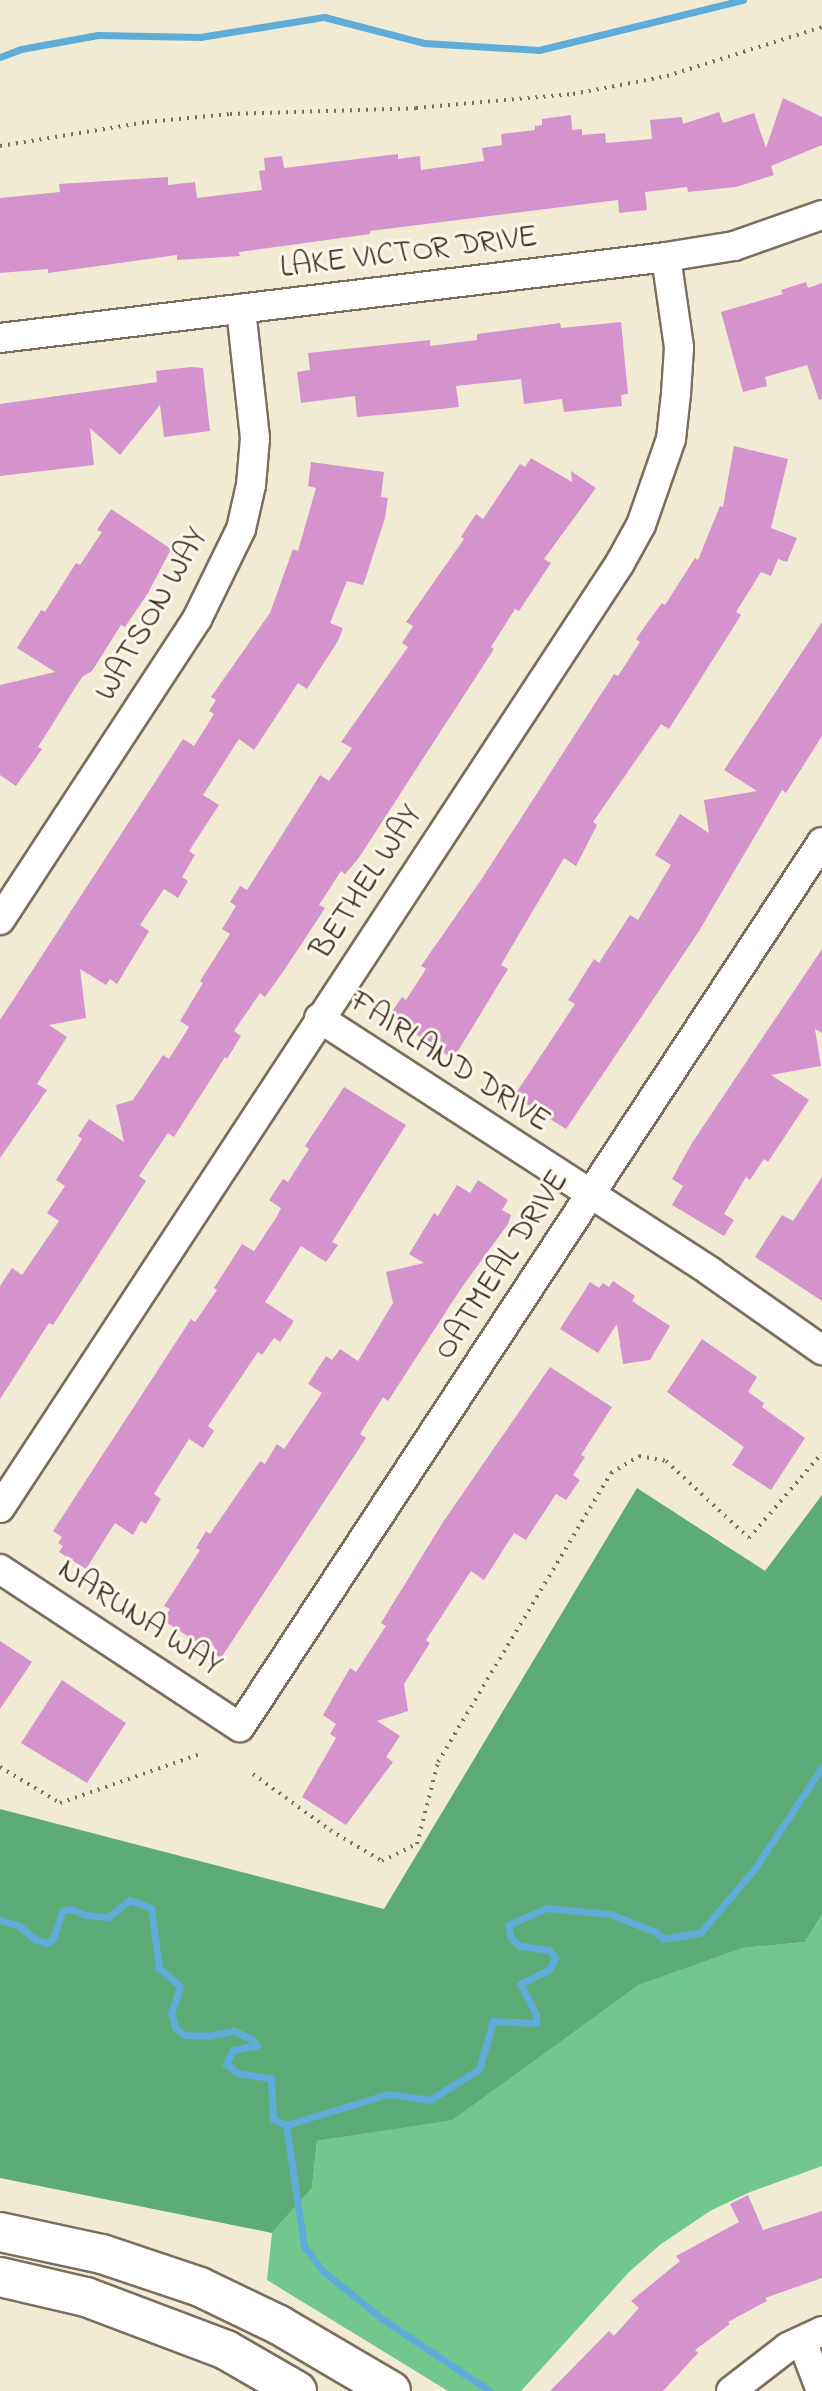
<!DOCTYPE html>
<html>
<head>
<meta charset="utf-8">
<style>
  body { margin:0 }
  #map { position:relative; width:822px; height:2391px; overflow:hidden; background:#f2ebd4; font-family:"Indie Flower",sans-serif }
  div>[style] { position:absolute }
  .green>* { inset:0; background:#72c78c }
  .forest>* { inset:0; background:#5dac78 }
  .stream>* { height:7px; margin:-3.5px; padding:0 3.5px; transform-origin:3.5px; border-radius:3.5px; background:#5eadd8 }
  .building>* { inset:0; background:#d493cd }
  .path>* { height:4px; margin-top:-2px; transform-origin:0; background:repeating-linear-gradient(90deg,#7b6e5e 0 2px,transparent 0 8px) }
  .roads { filter:drop-shadow(2px 0 #7b6e5e) drop-shadow(-2px 0 #7b6e5e) drop-shadow(0 2px #7b6e5e) drop-shadow(0 -2px #7b6e5e) }
  .street>* { height:28px; margin:-14px; padding:0 14px; transform-origin:14px; border-radius:14px; background:#fff }
  .secondary>* { height:38px; margin:-19px; padding:0 19px; transform-origin:19px; border-radius:19px; background:#fff }
  span { translate:-50% -50%; white-space:nowrap; text-align:center; line-height:1.15; -webkit-text-stroke:6px #fbf7ec; paint-order:stroke }
  .street-label { font-size:32px; color:#3b2a1e }
</style>
</head>
<body>
<div id="map">
  <div class="green">
    <div style="clip-path:polygon(822px 1915px,822px 2166px,750px 2192px,710px 2211px,661px 2244px,629px 2272px,521px 2391px,448px 2391px,267px 2280px,272px 2233px,312px 2188px,317px 2141px,452px 2119px,639px 1985px,743px 1948px,805px 1942px)"></div>
  </div>
  <div class="forest">
    <div style="clip-path:polygon(637px 1488px,765px 1571px,822px 1495px,822px 1915px,805px 1942px,743px 1948px,639px 1985px,452px 2120px,317px 2141px,312px 2188px,272px 2233px,0 2178px,0 1809px,384px 1909px)"></div>
  </div>
  <div class="stream">
    <div style="left:0;top:57px;width:22px;rotate:-21deg"></div>
    <div style="left:21px;top:49px;width:78px;rotate:-10.3deg"></div>
    <div style="left:98px;top:35px;width:102px;rotate:1.1deg"></div>
    <div style="left:200px;top:37px;width:126px;rotate:-9.2deg"></div>
    <div style="left:324px;top:17px;width:103px;rotate:14.6deg"></div>
    <div style="left:424px;top:43px;width:115px;rotate:3.5deg"></div>
    <div style="left:539px;top:50px;width:210px;rotate:-13.8deg"></div>
    <div style="left:0;top:1920px;width:19px;rotate:16deg"></div>
    <div style="left:18px;top:1925px;width:23px;rotate:40deg"></div>
    <div style="left:36px;top:1940px;width:11px;rotate:15deg"></div>
    <div style="left:47px;top:1943px;width:7px;rotate:-34deg"></div>
    <div style="left:53px;top:1939px;width:29px;rotate:-72deg"></div>
    <div style="left:62px;top:1911px;width:9px;rotate:-13deg"></div>
    <div style="left:71px;top:1909px;width:16px;rotate:22deg"></div>
    <div style="left:86px;top:1915px;width:22px;rotate:5deg"></div>
    <div style="left:108px;top:1917px;width:28px;rotate:-38deg"></div>
    <div style="left:130px;top:1900px;width:22px;rotate:21deg"></div>
    <div style="left:151px;top:1908px;width:61px;rotate:82.4deg"></div>
    <div style="left:159px;top:1968px;width:28px;rotate:41deg"></div>
    <div style="left:180px;top:1986px;width:28px;rotate:108deg"></div>
    <div style="left:171px;top:2013px;width:17px;rotate:73deg"></div>
    <div style="left:176px;top:2029px;width:11px;rotate:34deg"></div>
    <div style="left:185px;top:2035px;width:23px;rotate:2deg"></div>
    <div style="left:208px;top:2036px;width:26px;rotate:-11deg"></div>
    <div style="left:234px;top:2031px;width:17px;rotate:24deg"></div>
    <div style="left:250px;top:2038px;width:10px;rotate:45deg"></div>
    <div style="left:257px;top:2045px;width:25px;rotate:168deg"></div>
    <div style="left:233px;top:2050px;width:16px;rotate:117deg"></div>
    <div style="left:226px;top:2064px;width:15px;rotate:37deg"></div>
    <div style="left:238px;top:2073px;width:33px;rotate:9deg"></div>
    <div style="left:271px;top:2078px;width:41px;rotate:87.2deg"></div>
    <div style="left:273px;top:2119px;width:14px;rotate:25deg"></div>
    <div style="left:286px;top:2125px;width:107px;rotate:-16.9deg"></div>
    <div style="left:388px;top:2094px;width:42px;rotate:8.1deg"></div>
    <div style="left:430px;top:2100px;width:58px;rotate:-32.3deg"></div>
    <div style="left:479px;top:2069px;width:50px;rotate:-73.7deg"></div>
    <div style="left:493px;top:2021px;width:43px;rotate:2.7deg"></div>
    <div style="left:536px;top:2023px;width:9px;rotate:-90deg"></div>
    <div style="left:536px;top:2014px;width:34px;rotate:-118deg"></div>
    <div style="left:520px;top:1984px;width:32px;rotate:-26deg"></div>
    <div style="left:549px;top:1970px;width:13px;rotate:-63deg"></div>
    <div style="left:555px;top:1958px;width:10px;rotate:-127deg"></div>
    <div style="left:549px;top:1950px;width:30px;rotate:-172deg"></div>
    <div style="left:519px;top:1946px;width:11px;rotate:-135deg"></div>
    <div style="left:511px;top:1938px;width:13px;rotate:-103deg"></div>
    <div style="left:508px;top:1925px;width:42px;rotate:-24.1deg"></div>
    <div style="left:546px;top:1908px;width:64px;rotate:5.4deg"></div>
    <div style="left:610px;top:1914px;width:49px;rotate:21.4deg"></div>
    <div style="left:656px;top:1932px;width:10px;rotate:45deg"></div>
    <div style="left:663px;top:1939px;width:39px;rotate:-10deg"></div>
    <div style="left:701px;top:1932px;width:84px;rotate:-49.8deg"></div>
    <div style="left:755px;top:1868px;width:121px;rotate:-56.4deg"></div>
    <div style="left:286px;top:2125px;width:122px;rotate:81.5deg"></div>
    <div style="left:304px;top:2246px;width:31px;rotate:53deg"></div>
    <div style="left:323px;top:2271px;width:75px;rotate:39deg"></div>
    <div style="left:381px;top:2318px;width:131px;rotate:33.8deg"></div>
  </div>
  <div class="building">
    <div style="clip-path:polygon(783px 98px,822px 117px,822px 145px,771px 166px,774px 175px,736px 187px,688px 192px,687px 187px,645px 192px,647px 210px,619px 213px,618px 200px,370px 231px,370px 234px,239px 252px,240px 256px,177px 260px,177px 255px,48px 273px,48px 269px,0 273px,0 198px,60px 192px,59px 184px,168px 177px,168px 185px,195px 182px,197px 198px,262px 190px,259px 171px,265px 170px,264px 158px,282px 156px,284px 168px,398px 154px,398px 159px,420px 156px,421px 170px,484px 161px,482px 148px,502px 145px,501px 134px,535px 130px,535px 126px,542px 125px,542px 119px,571px 115px,572px 130px,582px 129px,582px 135px,605px 133px,606px 143px,652px 139px,650px 120px,682px 117px,683px 124px,719px 112px,723px 123px,754px 113px,766px 148px)"></div>
    <div style="clip-path:polygon(806px 282px,808px 288px,822px 283px,822px 399px,819px 400px,807px 365px,765px 377px,767px 386px,743px 392px,721px 312px,783px 294px,781px 290px)"></div>
    <div style="clip-path:polygon(621px 322px,628px 394px,621px 395px,622px 406px,564px 412px,562px 399px,524px 404px,521px 379px,456px 386px,459px 407px,412px 412px,357px 417px,355px 396px,301px 403px,297px 372px,310px 370px,308px 353px,430px 340px,430px 346px,477px 340px,477px 334px,560px 323px,561px 328px)"></div>
    <div style="clip-path:polygon(191px 367px,203px 368px,210px 431px,164px 437px,160px 405px,120px 455px,90px 428px,94px 465px,0 476px,0 404px,157px 382px,156px 371px)"></div>
    <div style="clip-path:polygon(734px 446px,788px 459px,771px 528px,797px 538px,787px 562px,778px 559px,771px 576px,761px 572px,736px 612px,741px 615px,669px 729px,661px 724px,593px 822px,597px 825px,576px 866px,564px 858px,501px 965px,508px 969px,453px 1059px,389px 1016px,402px 997px,406px 1000px,426px 969px,421px 966px,481px 880px,614px 674px,618px 676px,640px 642px,636px 639px,650px 619px,662px 603px,665px 605px,695px 558px,698px 560px,720px 506px,723px 507px)"></div>
    <div style="clip-path:polygon(531px 458px,572px 482px,571px 471px,596px 488px,544px 559px,551px 563px,519px 611px,515px 609px,491px 647px,494px 649px,358px 859px,345px 874px,341px 871px,319px 905px,325px 908px,285px 969px,265px 997px,260px 993px,234px 1031px,241px 1036px,227px 1059px,225px 1057px,174px 1137px,168px 1133px,139px 1176px,146px 1181px,53px 1325px,49px 1323px,0 1399px,0 1286px,12px 1268px,22px 1275px,59px 1221px,47px 1213px,65px 1186px,56px 1180px,82px 1139px,78px 1136px,89px 1119px,124px 1142px,116px 1105px,133px 1100px,163px 1055px,169px 1059px,189px 1027px,180px 1021px,203px 983px,200px 981px,230px 934px,222px 929px,236px 906px,230px 902px,240px 886px,247px 890px,320px 775px,329px 781px,352px 748px,341px 742px,408px 647px,402px 643px,413px 626px,406px 622px,464px 539px,461px 537px,476px 514px,483px 519px,520px 464px,525px 467px)"></div>
    <div style="clip-path:polygon(311px 462px,384px 472px,381px 497px,388px 498px,385px 518px,365px 580px,363px 585px,347px 581px,330px 623px,343px 628px,338px 641px,307px 689px,298px 683px,254px 750px,239px 739px,203px 795px,219px 805px,189px 851px,195px 855px,182px 877px,188px 881px,178px 898px,164px 889px,140px 925px,149px 931px,117px 984px,110px 979px,106px 985px,80px 969px,86px 1018px,49px 1025px,67px 1037px,37px 1084px,47px 1090px,0 1158px,0 1020px,183px 739px,194px 746px,214px 714px,209px 711px,216px 700px,211px 697px,270px 613px,293px 549px,298px 551px,316px 488px,308px 486px)"></div>
    <div style="clip-path:polygon(111px 509px,171px 549px,148px 593px,125px 627px,121px 625px,92px 671px,82px 677px,38px 747px,42px 749px,16px 786px,0 775px,0 685px,55px 672px,17px 648px,41px 610px,45px 612px,76px 563px,80px 565px,102px 532px,97px 530px)"></div>
    <div style="clip-path:polygon(822px 622px,822px 736px,786px 793px,782px 790px,699px 931px,566px 1129px,514px 1096px,575px 1004px,568px 1000px,594px 959px,599px 963px,630px 915px,638px 920px,671px 865px,655px 855px,680px 814px,709px 833px,704px 800px,757px 791px,724px 770px)"></div>
    <div style="clip-path:polygon(822px 949px,822px 1033px,815px 1029px,821px 1066px,771px 1075px,809px 1100px,768px 1162px,764px 1159px,750px 1180px,746px 1177px,724px 1214px,734px 1220px,724px 1236px,672px 1205px,683px 1186px,672px 1179px,692px 1143px)"></div>
    <div style="clip-path:polygon(344px 1087px,406px 1125px,332px 1242px,338px 1245px,326px 1262px,301px 1246px,265px 1302px,294px 1321px,280px 1342px,274px 1338px,262px 1355px,258px 1352px,208px 1426px,214px 1431px,203px 1448px,189px 1439px,154px 1494px,161px 1499px,146px 1524px,141px 1521px,133px 1535px,115px 1523px,86px 1569px,59px 1552px,63px 1546px,58px 1543px,62px 1537px,53px 1531px,191px 1319px,195px 1322px,217px 1290px,214px 1288px,242px 1244px,254px 1251px,276px 1218px,281px 1208px,269px 1200px,283px 1179px,288px 1182px,309px 1149px,305px 1146px)"></div>
    <div style="clip-path:polygon(822px 1177px,822px 1301px,755px 1257px,782px 1215px,793px 1221px)"></div>
    <div style="clip-path:polygon(478px 1180px,508px 1200px,502px 1210px,511px 1215px,508px 1224px,462px 1287px,388px 1401px,383px 1397px,360px 1434px,366px 1438px,221px 1658px,163px 1620px,170px 1609px,164px 1606px,200px 1550px,196px 1548px,206px 1531px,210px 1534px,260px 1461px,265px 1464px,277px 1444px,284px 1449px,322px 1393px,308px 1384px,326px 1356px,332px 1360px,340px 1349px,358px 1361px,393px 1303px,386px 1272px,424px 1263px,409px 1254px,434px 1213px,438px 1216px,457px 1185px,470px 1193px)"></div>
    <div style="clip-path:polygon(613px 1281px,635px 1296px,632px 1301px,670px 1326px,650px 1360px,623px 1364px,617px 1324px,598px 1353px,560px 1329px,590px 1282px,599px 1288px,603px 1283px,609px 1287px)"></div>
    <div style="clip-path:polygon(702px 1339px,757px 1377px,748px 1392px,764px 1403px,762px 1407px,805px 1438px,771px 1490px,732px 1465px,744px 1447px,667px 1392px)"></div>
    <div style="clip-path:polygon(550px 1367px,612px 1407px,581px 1455px,585px 1457px,573px 1475px,580px 1480px,566px 1500px,556px 1494px,526px 1540px,514px 1533px,484px 1580px,471px 1571px,426px 1640px,430px 1643px,404px 1684px,408px 1711px,377px 1721px,400px 1736px,386px 1757px,393px 1762px,346px 1825px,302px 1797px,336px 1738px,330px 1734px,336px 1724px,323px 1715px,350px 1668px,356px 1672px,386px 1626px,381px 1623px,443px 1522px)"></div>
    <div style="clip-path:polygon(0 1641px,32px 1662px,0 1709px)"></div>
    <div style="clip-path:polygon(62px 1680px,126px 1723px,87px 1783px,21px 1743px)"></div>
    <div style="clip-path:polygon(748px 2195px,763px 2230px,822px 2211px,822px 2278px,765px 2298px,767px 2301px,728px 2322px,730px 2324px,695px 2350px,698px 2353px,663px 2391px,550px 2391px,609px 2331px,614px 2336px,639px 2308px,631px 2301px,680px 2261px,676px 2256px,739px 2222px,730px 2204px)"></div>
  </div>
  <div class="path">
    <div style="left:0;top:146px;width:149px;rotate:-9.3deg"></div>
    <div style="left:147px;top:122px;width:83px;rotate:-5.5deg"></div>
    <div style="left:230px;top:114px;width:186px;rotate:-1.8deg"></div>
    <div style="left:416px;top:108px;width:158px;rotate:-5.1deg"></div>
    <div style="left:573px;top:94px;width:96px;rotate:-10.8deg"></div>
    <div style="left:667px;top:76px;width:163px;rotate:-17.5deg"></div>
    <div style="left:0;top:1767px;width:70px;rotate:31deg"></div>
    <div style="left:60px;top:1803px;width:148px;rotate:-19.3deg"></div>
    <div style="left:253px;top:1774px;width:95px;rotate:36deg"></div>
    <div style="left:330px;top:1830px;width:61px;rotate:30.8deg"></div>
    <div style="left:382px;top:1861px;width:39px;rotate:-26deg"></div>
    <div style="left:417px;top:1844px;width:85px;rotate:-75.6deg"></div>
    <div style="left:438px;top:1762px;width:337px;rotate:-59.1deg"></div>
    <div style="left:611px;top:1473px;width:33px;rotate:-31deg"></div>
    <div style="left:639px;top:1456px;width:27px;rotate:10deg"></div>
    <div style="left:666px;top:1461px;width:113px;rotate:42.9deg"></div>
    <div style="left:749px;top:1538px;width:112px;rotate:-49.3deg"></div>
  </div>
  <div class="roads">
    <div class="street">
      <div style="left:0;top:338px;width:671px;rotate:-6.93deg"></div>
      <div style="left:666px;top:257px;width:69px;rotate:-9.2deg"></div>
      <div style="left:734px;top:246px;width:93px;rotate:-19.4deg"></div>
      <div style="left:0;top:920px;width:360px;rotate:-56.8deg"></div>
      <div style="left:197px;top:619px;width:100px;rotate:-63.9deg"></div>
      <div style="left:241px;top:529px;width:45px;rotate:-77.2deg"></div>
      <div style="left:251px;top:485px;width:47px;rotate:-85.1deg"></div>
      <div style="left:255px;top:438px;width:130px;rotate:-96.2deg"></div>
      <div style="left:319px;top:1018px;width:467px;rotate:32.9deg"></div>
      <div style="left:711px;top:1272px;width:136px;rotate:35.1deg"></div>
      <div style="left:0;top:1508px;width:1130px;rotate:-56.73deg"></div>
      <div style="left:620px;top:563px;width:43px;rotate:-61.1deg"></div>
      <div style="left:641px;top:525px;width:91px;rotate:-70.8deg"></div>
      <div style="left:671px;top:439px;width:45px;rotate:-83.7deg"></div>
      <div style="left:676px;top:394px;width:47px;rotate:-86.3deg"></div>
      <div style="left:679px;top:347px;width:91px;rotate:-98.2deg"></div>
      <div style="left:0;top:1569px;width:287px;rotate:33.4deg"></div>
      <div style="left:240px;top:1727px;width:1059px;rotate:-56.67deg"></div>
      <div style="left:802px;top:2341px;width:53px;rotate:69.2deg"></div>
      <div style="left:731px;top:2391px;width:72px;rotate:-37.7deg"></div>
      <div style="left:788px;top:2347px;width:38px;rotate:-25deg"></div>
    </div>
    <div class="secondary">
      <div style="left:0;top:2232px;width:104px;rotate:12.2deg"></div>
      <div style="left:102px;top:2254px;width:103px;rotate:18.6deg"></div>
      <div style="left:200px;top:2287px;width:88px;rotate:25.7deg"></div>
      <div style="left:279px;top:2325px;width:130px;rotate:30.5deg"></div>
      <div style="left:0;top:2277px;width:88px;rotate:13.1deg"></div>
      <div style="left:86px;top:2297px;width:150px;rotate:20.7deg"></div>
      <div style="left:226px;top:2350px;width:82px;rotate:30deg"></div>
    </div>
  </div>
  <div class="street-label">
    <span style="left:409px;top:254px;rotate:-7deg">LAKE VICTOR DRIVE</span>
    <span style="left:153px;top:615px;rotate:-60deg">WATSON WAY</span>
    <span style="left:368px;top:883px;rotate:-57deg">BETHEL WAY</span>
    <span style="left:449px;top:1063px;rotate:33deg">FAIRLAND DRIVE</span>
    <span style="left:503px;top:1266px;rotate:-57deg">OATMEAL DRIVE</span>
    <span style="left:139px;top:1619px;rotate:33deg">NARUNA WAY</span>
  </div>
</div>
</body>
</html>
